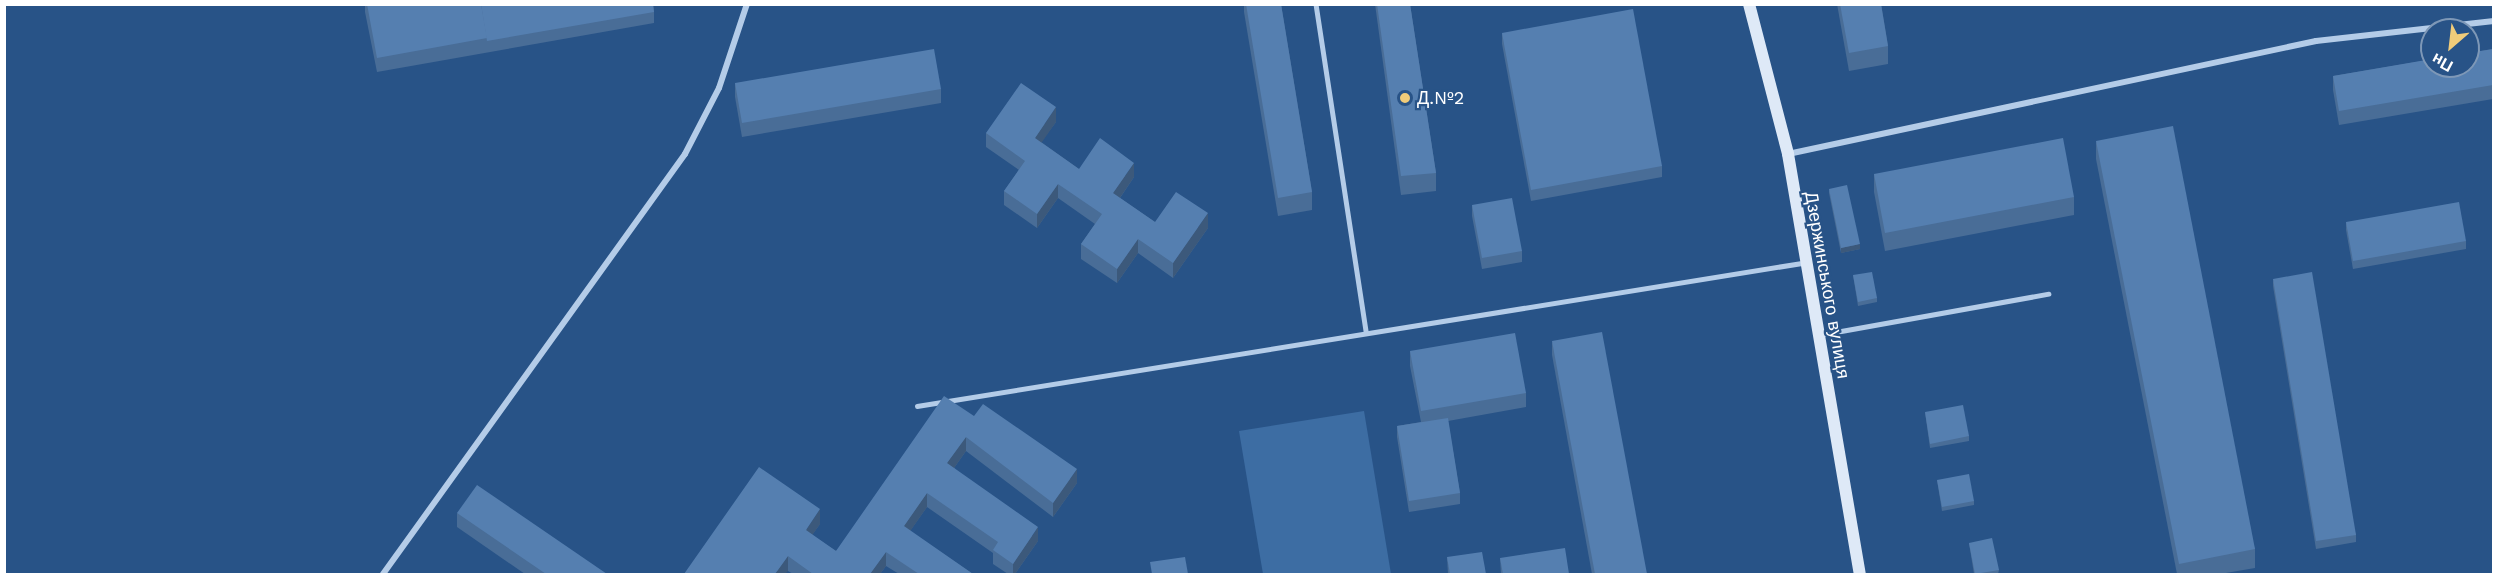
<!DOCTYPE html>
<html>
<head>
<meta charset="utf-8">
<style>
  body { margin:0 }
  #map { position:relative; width:2498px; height:579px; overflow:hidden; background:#285387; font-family:"Work Sans",sans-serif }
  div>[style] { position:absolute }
  .green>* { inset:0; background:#3d6da3 }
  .service>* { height:4.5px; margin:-2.25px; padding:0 2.25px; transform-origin:2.25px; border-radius:2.25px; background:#b4cce8 }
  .minor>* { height:6px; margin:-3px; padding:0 3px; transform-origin:3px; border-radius:3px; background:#b4cce8 }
  .secondary>* { height:12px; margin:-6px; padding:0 6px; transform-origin:6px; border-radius:6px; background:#dee9f7 }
  .wall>* { inset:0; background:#496d97 }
  .shaded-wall>* { inset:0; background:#3c597b }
  .building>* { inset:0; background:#557fb0 }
  .dots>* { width:16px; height:16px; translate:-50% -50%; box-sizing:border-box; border:3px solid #285387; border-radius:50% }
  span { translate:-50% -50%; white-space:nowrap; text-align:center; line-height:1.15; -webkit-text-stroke:4.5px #285387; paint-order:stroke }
  .poi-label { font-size:18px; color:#fff }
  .left { translate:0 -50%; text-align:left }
  .street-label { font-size:18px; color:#fff }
  .frame { position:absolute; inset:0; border:6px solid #fff; pointer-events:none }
  .north { position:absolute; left:2420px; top:18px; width:60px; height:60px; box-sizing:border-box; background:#285387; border:2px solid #7e98b7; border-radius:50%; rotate:208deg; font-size:16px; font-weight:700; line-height:24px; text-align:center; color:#fff }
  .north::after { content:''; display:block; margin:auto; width:21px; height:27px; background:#f0cc7a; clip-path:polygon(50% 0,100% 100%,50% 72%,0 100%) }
</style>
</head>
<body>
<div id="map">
  <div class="green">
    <div style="clip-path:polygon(1364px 411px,1391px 574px,1263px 574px,1239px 431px)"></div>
  </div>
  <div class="service">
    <div style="left:1316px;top:4px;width:332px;rotate:81.3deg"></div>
    <div style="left:1819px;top:335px;width:233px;rotate:-10.2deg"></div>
    <div style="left:917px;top:406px;width:896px;rotate:-9.18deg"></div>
  </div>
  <div class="minor">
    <div style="left:1788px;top:154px;width:540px;rotate:-12.08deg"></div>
    <div style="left:2316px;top:41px;width:179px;rotate:-6.4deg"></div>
    <div style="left:383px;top:574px;width:517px;rotate:-54.28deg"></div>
    <div style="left:685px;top:154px;width:74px;rotate:-62.7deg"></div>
    <div style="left:719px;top:88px;width:89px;rotate:-71.6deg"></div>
  </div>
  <div class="secondary">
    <div style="left:1749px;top:4px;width:155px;rotate:75.4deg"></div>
    <div style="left:1788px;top:154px;width:426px;rotate:80.3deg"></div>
  </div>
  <div class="wall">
    <div style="clip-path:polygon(365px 4px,653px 4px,654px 12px,654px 23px,377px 72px,365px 12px)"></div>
    <div style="clip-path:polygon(1244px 4px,1281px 4px,1312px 192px,1312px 210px,1278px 216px,1244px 12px)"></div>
    <div style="clip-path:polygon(1375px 4px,1410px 4px,1436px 173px,1436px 191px,1401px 195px)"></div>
    <div style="clip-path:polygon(1837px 4px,1881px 4px,1888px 46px,1888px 64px,1849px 71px)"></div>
    <div style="clip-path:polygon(1502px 33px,1662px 166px,1662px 177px,1531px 201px,1502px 44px)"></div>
    <div style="clip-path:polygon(2493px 49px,2493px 99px,2339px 125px,2333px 90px,2333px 76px)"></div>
    <div style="clip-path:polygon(735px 83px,941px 89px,941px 103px,742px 137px,735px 97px)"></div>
    <div style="clip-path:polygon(1056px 122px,1041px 142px,1079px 169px,1134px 177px,1120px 198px,1155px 222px,1208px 228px,1173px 278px,1138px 253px,1117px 283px,1081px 259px,1081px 244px,1095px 224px,1058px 198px,1037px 228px,1004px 205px,1004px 191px,1019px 170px,986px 147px,986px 133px)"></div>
    <div style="clip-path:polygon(2096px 141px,2255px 549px,2255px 568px,2220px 574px,2177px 574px,2096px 159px)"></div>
    <div style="clip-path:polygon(1874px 174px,2074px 197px,2074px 215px,1885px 251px,1874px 192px)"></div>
    <div style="clip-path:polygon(1829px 189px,1860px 249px,1841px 253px,1829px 193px)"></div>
    <div style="clip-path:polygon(1472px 205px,1522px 251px,1522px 262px,1482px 269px,1472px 216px)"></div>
    <div style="clip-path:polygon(2346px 222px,2466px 241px,2466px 249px,2353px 269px,2346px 230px)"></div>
    <div style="clip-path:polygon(1853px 275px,1877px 298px,1877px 302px,1858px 306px)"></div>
    <div style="clip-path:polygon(2273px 279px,2356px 535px,2356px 542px,2316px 549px,2273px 286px)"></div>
    <div style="clip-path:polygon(1552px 341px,1647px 574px,1592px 574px,1552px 355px)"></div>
    <div style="clip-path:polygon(1410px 351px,1526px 393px,1526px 407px,1448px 421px,1460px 493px,1460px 504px,1409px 512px,1397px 437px,1397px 426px,1421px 422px,1410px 366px)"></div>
    <div style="clip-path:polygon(1925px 412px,1969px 436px,1969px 441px,1930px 448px)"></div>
    <div style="clip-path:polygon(974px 416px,1077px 483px,1053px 517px,966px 451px,954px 468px,1038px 541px,1015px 574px,1008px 574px,993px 564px,993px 553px,927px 507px,910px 531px,973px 574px,899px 574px,886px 566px,880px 574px,793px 574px,788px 571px,684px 574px,820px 524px,812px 535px,836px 551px)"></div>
    <div style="clip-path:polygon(1937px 480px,1974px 501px,1974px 505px,1942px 511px)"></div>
    <div style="clip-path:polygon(457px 513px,607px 574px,525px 574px,457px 527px)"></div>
    <div style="clip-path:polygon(1969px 543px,1999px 570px,1998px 574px,1974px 574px)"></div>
    <div style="clip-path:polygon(1447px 557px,1486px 574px,1448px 574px)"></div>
    <div style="clip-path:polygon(1500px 558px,1569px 574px,1501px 574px)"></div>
  </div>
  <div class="shaded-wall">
    <div style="clip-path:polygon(1056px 107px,1056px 122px,1035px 152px,1035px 138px)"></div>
    <div style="clip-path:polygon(1134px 163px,1134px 177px,1113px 208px,1113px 193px)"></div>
    <div style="clip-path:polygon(1058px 184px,1058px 198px,1037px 228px,1037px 214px)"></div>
    <div style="clip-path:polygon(1208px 213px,1208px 228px,1173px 278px,1173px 263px)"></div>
    <div style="clip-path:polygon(1138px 239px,1138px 253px,1117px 283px,1117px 269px)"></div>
    <div style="clip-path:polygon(1860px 244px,1860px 249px,1841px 253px,1841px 248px)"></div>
    <div style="clip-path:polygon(966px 437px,966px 451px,947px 478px,947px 463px)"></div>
    <div style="clip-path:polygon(1077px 469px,1077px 483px,1053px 517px,1053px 503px)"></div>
    <div style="clip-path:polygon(927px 493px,927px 507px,904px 540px,904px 526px)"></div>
    <div style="clip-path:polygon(820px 509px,820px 524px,806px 544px,806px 530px)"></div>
    <div style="clip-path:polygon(1038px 527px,1038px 541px,1015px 574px,1013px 574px,1013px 564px)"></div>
    <div style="clip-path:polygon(886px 552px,886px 566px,880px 574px,870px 574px)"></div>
    <div style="clip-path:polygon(788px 556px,788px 571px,785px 574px,775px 574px)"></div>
  </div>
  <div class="building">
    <div style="clip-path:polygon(367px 4px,481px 4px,487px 38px,377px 58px)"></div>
    <div style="clip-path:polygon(481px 4px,653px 4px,654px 12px,487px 41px)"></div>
    <div style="clip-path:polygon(1246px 4px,1281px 4px,1312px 192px,1278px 198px)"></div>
    <div style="clip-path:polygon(1377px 4px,1410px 4px,1436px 173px,1401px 176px)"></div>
    <div style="clip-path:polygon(1840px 4px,1881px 4px,1888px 46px,1849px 53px)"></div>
    <div style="clip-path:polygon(1633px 9px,1662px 166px,1531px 190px,1502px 33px)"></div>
    <div style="clip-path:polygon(934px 49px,941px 89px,742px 123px,735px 83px)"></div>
    <div style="clip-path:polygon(2493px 49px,2493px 85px,2339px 111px,2333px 76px,2432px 59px,2432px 66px,2468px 66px,2468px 53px)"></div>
    <div style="clip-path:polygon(1021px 83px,1056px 107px,1035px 138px,1079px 169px,1100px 138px,1134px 163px,1113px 193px,1155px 222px,1176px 192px,1208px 213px,1173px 263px,1138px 239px,1117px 269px,1081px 244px,1102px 214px,1058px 184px,1037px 214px,1004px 191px,1025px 161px,986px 133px)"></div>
    <div style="clip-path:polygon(2173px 126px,2255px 549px,2179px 564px,2096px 141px)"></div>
    <div style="clip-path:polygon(2063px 138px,2074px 197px,1885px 233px,1874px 174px)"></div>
    <div style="clip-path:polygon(1847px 185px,1860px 244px,1841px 248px,1829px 189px)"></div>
    <div style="clip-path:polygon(1512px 198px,1522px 251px,1482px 258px,1472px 205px)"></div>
    <div style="clip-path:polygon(2459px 202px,2466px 241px,2353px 261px,2346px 222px)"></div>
    <div style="clip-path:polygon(1872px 272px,1877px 298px,1858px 302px,1853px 275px)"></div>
    <div style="clip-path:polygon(2312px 272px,2356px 535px,2316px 541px,2273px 279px)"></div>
    <div style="clip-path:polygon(1602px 332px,1647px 574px,1595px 574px,1552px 341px)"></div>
    <div style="clip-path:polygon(1515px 333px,1526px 393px,1421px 411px,1410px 351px)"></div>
    <div style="clip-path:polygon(944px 396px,974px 416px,983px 404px,1077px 469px,1053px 503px,966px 437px,947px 463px,1038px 527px,1013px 564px,993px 550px,998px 542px,927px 493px,904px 526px,973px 574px,919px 574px,886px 552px,870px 574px,813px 574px,788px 556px,775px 574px,684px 574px,759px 467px,820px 509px,806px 530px,836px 551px)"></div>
    <div style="clip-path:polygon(1963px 405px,1969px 436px,1930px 444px,1925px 412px)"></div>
    <div style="clip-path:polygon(1448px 418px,1460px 493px,1409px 501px,1397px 426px)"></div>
    <div style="clip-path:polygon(1969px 474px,1974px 501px,1942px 507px,1937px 480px)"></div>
    <div style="clip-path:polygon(477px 485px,607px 574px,546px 574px,457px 513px)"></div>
    <div style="clip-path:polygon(1992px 538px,1999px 570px,1975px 574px,1969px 543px)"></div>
    <div style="clip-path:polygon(1565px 548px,1569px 574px,1503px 574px,1500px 558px)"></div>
    <div style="clip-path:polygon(1482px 552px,1486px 574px,1450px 574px,1447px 557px)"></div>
    <div style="clip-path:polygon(1185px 557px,1188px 574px,1152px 574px,1150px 562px)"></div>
  </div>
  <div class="dots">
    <div style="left:1405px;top:98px;background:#f0cc7a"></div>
  </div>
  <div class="poi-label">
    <span class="left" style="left:1417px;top:98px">Д.№2</span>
  </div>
  <div class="street-label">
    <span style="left:1827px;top:285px;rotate:80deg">Дзержинського вулиця</span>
  </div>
  <div class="frame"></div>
  <div class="north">Пн</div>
</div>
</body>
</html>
